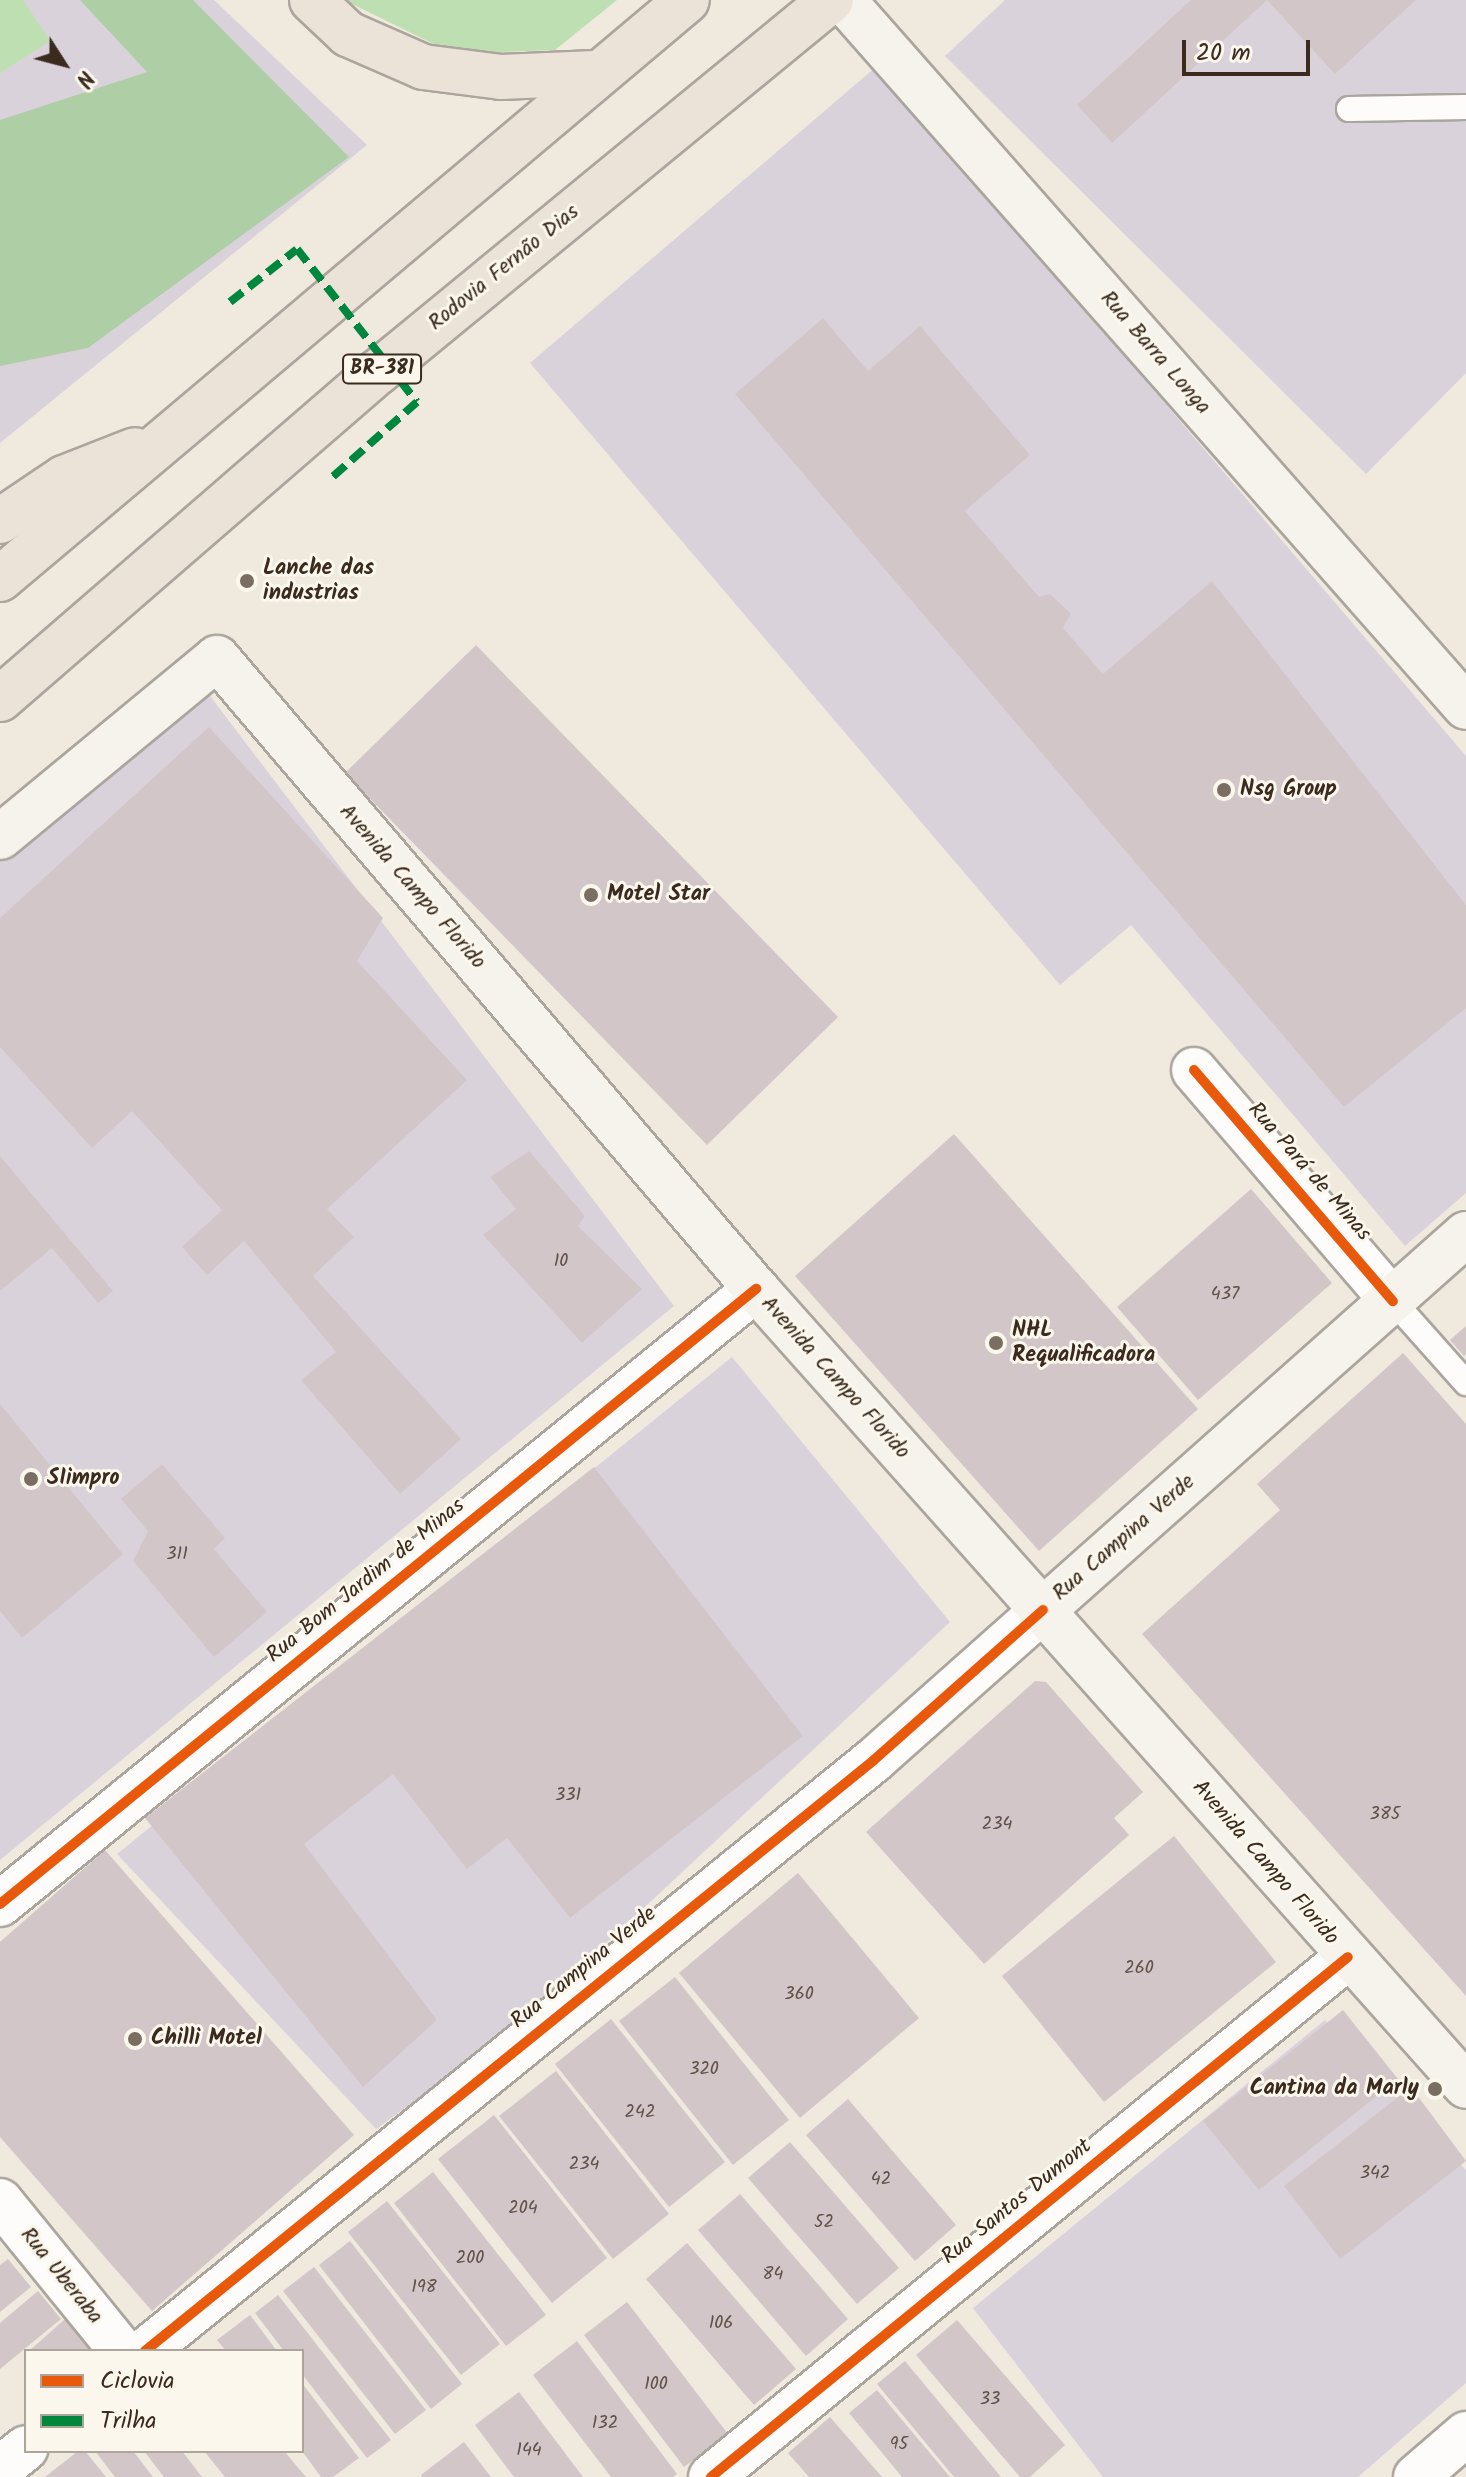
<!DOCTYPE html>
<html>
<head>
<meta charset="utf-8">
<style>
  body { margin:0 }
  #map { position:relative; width:1466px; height:2477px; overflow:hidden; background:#f0e9de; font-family:Kalam,sans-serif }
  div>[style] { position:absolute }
  .industrial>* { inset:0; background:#dad2db }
  .green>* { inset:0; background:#bedfb1 }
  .forest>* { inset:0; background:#aecea6 }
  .building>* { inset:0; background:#d3c6c8 }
  .roads { filter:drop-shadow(2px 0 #aba59e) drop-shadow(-2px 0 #aba59e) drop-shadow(0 2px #aba59e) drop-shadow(0 -2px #aba59e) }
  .lane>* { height:24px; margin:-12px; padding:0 12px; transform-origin:12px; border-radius:12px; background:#fdfcfa }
  .street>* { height:44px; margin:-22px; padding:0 22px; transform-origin:22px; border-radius:22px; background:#fdfcfa }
  .secondary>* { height:44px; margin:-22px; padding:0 22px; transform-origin:22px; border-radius:22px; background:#f6f2ec }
  .highway>* { height:44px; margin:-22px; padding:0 22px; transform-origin:22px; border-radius:22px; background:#ece3d8 }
  .quiet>* { height:8px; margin-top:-4px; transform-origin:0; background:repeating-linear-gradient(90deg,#00873e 0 16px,transparent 0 24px) }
  .cycleway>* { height:10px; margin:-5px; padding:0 5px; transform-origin:5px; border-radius:5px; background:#e8590c }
  .dots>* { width:22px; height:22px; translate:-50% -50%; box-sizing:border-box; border:4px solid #fbf7ec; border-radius:50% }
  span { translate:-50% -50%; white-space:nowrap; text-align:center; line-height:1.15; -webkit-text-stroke:6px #fbf7ec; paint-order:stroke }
  .number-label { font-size:18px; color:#615148 }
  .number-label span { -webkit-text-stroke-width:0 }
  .shield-label span { padding:2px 6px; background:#fbf7ec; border:2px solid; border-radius:6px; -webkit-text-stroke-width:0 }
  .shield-label { font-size:20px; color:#3b2a1e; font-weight:700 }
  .street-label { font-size:22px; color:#3b2a1e }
  .poi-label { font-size:22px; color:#3b2a1e; font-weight:700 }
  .left { translate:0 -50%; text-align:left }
  .right { translate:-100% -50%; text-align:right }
  .legend { position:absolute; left:24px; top:2349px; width:280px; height:104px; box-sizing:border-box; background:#fbf7ec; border:2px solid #aea59a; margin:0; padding:10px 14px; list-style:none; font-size:24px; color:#3b2a1e }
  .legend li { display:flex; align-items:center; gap:16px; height:40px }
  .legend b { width:40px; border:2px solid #aea59a }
  .north { position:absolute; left:24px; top:24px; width:80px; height:80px; -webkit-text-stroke:6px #fbf7ec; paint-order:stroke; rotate:126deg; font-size:22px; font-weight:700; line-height:32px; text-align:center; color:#3b2a1e }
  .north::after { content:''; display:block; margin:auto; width:28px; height:36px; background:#3b2a1e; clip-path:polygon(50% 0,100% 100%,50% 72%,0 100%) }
  .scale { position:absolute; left:1182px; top:40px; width:128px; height:36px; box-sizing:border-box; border:4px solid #3b2a1e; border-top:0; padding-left:10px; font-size:24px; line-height:28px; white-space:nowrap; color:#3b2a1e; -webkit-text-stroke:6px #fbf7ec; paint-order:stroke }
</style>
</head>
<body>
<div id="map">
  <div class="industrial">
    <div style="clip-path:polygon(0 0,214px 0,367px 145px,0 443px)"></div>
    <div style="clip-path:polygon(1005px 0,1466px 0,1466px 373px,1366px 474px,945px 56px)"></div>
    <div style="clip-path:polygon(877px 66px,1466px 756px,1466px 1193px,1405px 1246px,1131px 925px,1060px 985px,530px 363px)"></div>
    <div style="clip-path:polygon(207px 692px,674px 1306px,0 1860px,0 861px)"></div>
    <div style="clip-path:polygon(732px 1357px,950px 1622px,513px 2030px,376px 2129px,117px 1854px)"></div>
    <div style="clip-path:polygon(1325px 2020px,1466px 2170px,1466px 2383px,1358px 2477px,1103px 2477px,973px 2308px)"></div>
  </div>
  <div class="green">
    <div style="clip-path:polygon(0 0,23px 0,50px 41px,0 73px)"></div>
    <div style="clip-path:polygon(344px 0,617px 0,555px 50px,454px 54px)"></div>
  </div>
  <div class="forest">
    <div style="clip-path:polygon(80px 0,193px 0,349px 157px,88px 348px,0 366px,0 120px,147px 72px)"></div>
  </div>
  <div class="building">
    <div style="clip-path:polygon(1191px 0,1416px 0,1335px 74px,1267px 0,1112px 143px,1077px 105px)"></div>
    <div style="clip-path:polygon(823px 318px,868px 371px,920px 326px,1030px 455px,965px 511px,1039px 597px,1050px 594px,1071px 614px,1063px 628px,1103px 674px,1212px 581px,1466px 905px,1466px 1008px,1344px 1107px,735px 394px)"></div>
    <div style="clip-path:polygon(476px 645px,838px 1017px,707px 1145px,345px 773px)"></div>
    <div style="clip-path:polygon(209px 727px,383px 918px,357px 961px,467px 1080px,327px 1209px,354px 1237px,313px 1276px,461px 1439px,400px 1494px,301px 1380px,336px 1352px,244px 1241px,207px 1275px,182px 1247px,222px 1210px,132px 1111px,92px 1148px,0 1047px,0 918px)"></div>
    <div style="clip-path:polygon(954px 1134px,1198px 1409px,1039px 1551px,795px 1276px)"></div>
    <div style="clip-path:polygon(529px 1151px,585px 1216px,578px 1226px,642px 1289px,582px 1343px,483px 1235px,516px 1209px,490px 1177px)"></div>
    <div style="clip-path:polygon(0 1156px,113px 1291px,98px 1303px,52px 1248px,0 1291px)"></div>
    <div style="clip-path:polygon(1251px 1189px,1332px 1283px,1198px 1400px,1117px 1307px)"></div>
    <div style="clip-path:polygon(1466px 1326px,1466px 1354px,1464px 1356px,1450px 1340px)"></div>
    <div style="clip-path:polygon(1403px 1353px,1466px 1424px,1466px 1996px,1142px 1634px,1280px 1510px,1257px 1484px)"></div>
    <div style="clip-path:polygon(0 1404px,123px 1554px,22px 1638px,0 1611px)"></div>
    <div style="clip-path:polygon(162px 1464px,225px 1538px,214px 1549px,267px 1612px,214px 1657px,133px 1561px,148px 1531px,121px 1499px)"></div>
    <div style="clip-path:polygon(594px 1467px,803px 1736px,570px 1918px,507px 1838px,467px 1869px,393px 1774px,304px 1844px,437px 2020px,363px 2087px,145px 1818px)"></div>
    <div style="clip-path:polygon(1035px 1681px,1046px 1682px,1143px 1792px,1114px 1818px,1129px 1835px,984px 1964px,866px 1832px)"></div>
    <div style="clip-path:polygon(1174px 1836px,1276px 1962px,1104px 2102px,1002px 1976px)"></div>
    <div style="clip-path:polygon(105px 1850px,354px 2135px,152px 2311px,0 2137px,0 1942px)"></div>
    <div style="clip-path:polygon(798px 1873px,919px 2018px,800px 2118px,679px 1973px)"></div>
    <div style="clip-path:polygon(675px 1977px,789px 2120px,733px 2165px,619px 2021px)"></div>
    <div style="clip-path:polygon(1343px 2010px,1398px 2079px,1259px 2190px,1203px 2121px)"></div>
    <div style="clip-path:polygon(611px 2019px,725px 2162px,669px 2207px,555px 2064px)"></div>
    <div style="clip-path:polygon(556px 2071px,669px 2214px,613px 2259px,499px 2116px)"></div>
    <div style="clip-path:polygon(1411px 2087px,1466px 2161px,1340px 2259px,1284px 2186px)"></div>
    <div style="clip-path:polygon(848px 2099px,956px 2225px,915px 2261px,806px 2135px)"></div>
    <div style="clip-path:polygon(494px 2115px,607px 2258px,552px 2303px,438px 2159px)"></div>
    <div style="clip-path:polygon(790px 2142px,899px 2268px,857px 2304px,748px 2178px)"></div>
    <div style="clip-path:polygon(433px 2172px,546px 2315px,506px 2346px,394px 2203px)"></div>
    <div style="clip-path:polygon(740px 2194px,848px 2319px,806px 2356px,698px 2230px)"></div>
    <div style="clip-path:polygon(387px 2201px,500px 2344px,461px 2375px,348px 2232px)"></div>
    <div style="clip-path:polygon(350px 2241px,462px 2384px,431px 2409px,319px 2265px)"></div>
    <div style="clip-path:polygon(687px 2243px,796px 2369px,754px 2405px,646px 2279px)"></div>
    <div style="clip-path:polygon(8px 2259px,31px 2287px,0 2312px,0 2265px)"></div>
    <div style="clip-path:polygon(314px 2267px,426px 2410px,395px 2434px,283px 2291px)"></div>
    <div style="clip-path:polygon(38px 2291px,61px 2319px,0 2369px,0 2323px)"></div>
    <div style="clip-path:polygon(278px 2295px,391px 2440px,367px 2458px,302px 2374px,302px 2351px,284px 2351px,255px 2313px)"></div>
    <div style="clip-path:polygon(627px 2302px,728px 2434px,684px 2467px,584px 2335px)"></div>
    <div style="clip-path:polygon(250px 2315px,277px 2351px,226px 2351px,217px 2340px)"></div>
    <div style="clip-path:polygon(65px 2319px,94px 2351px,29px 2351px)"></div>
    <div style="clip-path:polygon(957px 2320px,1065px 2445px,1030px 2477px,1020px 2477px,916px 2355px)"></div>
    <div style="clip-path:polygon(577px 2341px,677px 2474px,673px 2477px,611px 2477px,533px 2375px)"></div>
    <div style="clip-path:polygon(905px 2361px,1001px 2477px,954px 2477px,877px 2384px)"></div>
    <div style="clip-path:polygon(302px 2383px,359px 2458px,333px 2477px,321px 2477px,302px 2451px)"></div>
    <div style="clip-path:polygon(877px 2390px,950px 2477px,902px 2477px,849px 2413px)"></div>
    <div style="clip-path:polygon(519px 2392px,583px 2477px,514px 2477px,475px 2425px)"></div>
    <div style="clip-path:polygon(830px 2417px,882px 2477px,809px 2477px,788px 2453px)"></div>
    <div style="clip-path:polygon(464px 2442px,491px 2477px,422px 2477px,421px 2475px)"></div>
    <div style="clip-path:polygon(78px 2451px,85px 2451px,106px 2477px,45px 2477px)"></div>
    <div style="clip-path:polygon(95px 2451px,133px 2451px,153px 2477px,115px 2477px)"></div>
    <div style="clip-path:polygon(144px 2451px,182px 2451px,202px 2477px,164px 2477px)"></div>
    <div style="clip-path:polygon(204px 2451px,284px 2451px,306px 2477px,225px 2477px)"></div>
  </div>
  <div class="roads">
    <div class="lane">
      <div style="left:1349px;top:109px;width:117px;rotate:-1deg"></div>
      <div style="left:1393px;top:1301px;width:110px;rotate:48.3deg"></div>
    </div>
    <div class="street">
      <div style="left:1194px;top:1070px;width:305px;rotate:49.3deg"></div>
      <div style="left:0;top:1904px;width:975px;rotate:-39.13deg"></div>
      <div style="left:0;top:2201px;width:193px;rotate:50.9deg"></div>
      <div style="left:145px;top:2351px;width:938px;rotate:-39.03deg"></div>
      <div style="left:874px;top:1760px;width:226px;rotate:-41.6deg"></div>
      <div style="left:0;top:2469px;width:33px;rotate:-39deg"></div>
      <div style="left:711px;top:2477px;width:822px;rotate:-39.23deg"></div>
      <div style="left:1416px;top:2477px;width:66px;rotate:-40.7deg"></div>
    </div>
    <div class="secondary">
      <div style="left:843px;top:0;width:942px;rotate:48.61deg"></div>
      <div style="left:0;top:837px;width:281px;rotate:-39.5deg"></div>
      <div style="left:217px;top:658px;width:830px;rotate:49.5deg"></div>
      <div style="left:756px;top:1289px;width:1067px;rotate:48.3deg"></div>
      <div style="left:1043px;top:1610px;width:566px;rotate:-41.63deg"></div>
    </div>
    <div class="highway">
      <div style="left:312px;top:0;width:50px;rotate:43.4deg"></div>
      <div style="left:348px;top:34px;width:82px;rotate:23.7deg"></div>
      <div style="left:423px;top:67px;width:79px;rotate:7.3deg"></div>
      <div style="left:501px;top:77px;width:94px;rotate:-2.4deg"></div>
      <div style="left:0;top:521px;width:77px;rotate:-33.9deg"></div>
      <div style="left:64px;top:478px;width:76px;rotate:-21.5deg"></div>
      <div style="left:0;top:579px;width:898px;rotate:-40.12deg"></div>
      <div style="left:0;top:699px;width:500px;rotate:-40.9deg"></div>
      <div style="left:378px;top:372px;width:586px;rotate:-39.39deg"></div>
    </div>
  </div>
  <div class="quiet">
    <div style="left:230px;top:302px;width:85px;rotate:-38.3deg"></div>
    <div style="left:297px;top:249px;width:194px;rotate:51.9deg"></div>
    <div style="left:417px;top:402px;width:118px;rotate:138.4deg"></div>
  </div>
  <div class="cycleway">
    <div style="left:1194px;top:1070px;width:305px;rotate:49.3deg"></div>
    <div style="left:0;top:1904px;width:975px;rotate:-39.13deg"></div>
    <div style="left:145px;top:2351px;width:938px;rotate:-39.03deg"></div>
    <div style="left:874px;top:1760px;width:226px;rotate:-41.6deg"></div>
    <div style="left:711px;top:2477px;width:822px;rotate:-39.23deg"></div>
  </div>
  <div class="dots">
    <div style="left:247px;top:581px;background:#7a6d61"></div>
    <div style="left:1224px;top:790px;background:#7a6d61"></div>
    <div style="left:591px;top:895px;background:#7a6d61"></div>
    <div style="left:996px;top:1343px;background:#7a6d61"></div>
    <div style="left:31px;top:1479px;background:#7a6d61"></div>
    <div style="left:135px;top:2039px;background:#7a6d61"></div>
    <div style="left:1435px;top:2089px;background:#7a6d61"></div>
  </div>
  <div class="number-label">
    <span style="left:561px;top:1262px">10</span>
    <span style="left:1225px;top:1295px">437</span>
    <span style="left:177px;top:1555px">311</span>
    <span style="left:568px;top:1796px">331</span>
    <span style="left:1385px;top:1815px">385</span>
    <span style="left:997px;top:1825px">234</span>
    <span style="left:1139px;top:1969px">260</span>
    <span style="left:799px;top:1995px">360</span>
    <span style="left:704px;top:2070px">320</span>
    <span style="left:640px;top:2113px">242</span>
    <span style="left:584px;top:2165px">234</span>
    <span style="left:1375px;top:2174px">342</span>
    <span style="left:881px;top:2180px">42</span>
    <span style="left:523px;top:2209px">204</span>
    <span style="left:824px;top:2223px">52</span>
    <span style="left:470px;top:2259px">200</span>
    <span style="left:773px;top:2275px">84</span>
    <span style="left:424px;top:2288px">198</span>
    <span style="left:721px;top:2324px">106</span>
    <span style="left:656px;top:2385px">100</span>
    <span style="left:990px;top:2400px">33</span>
    <span style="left:605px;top:2424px">132</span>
    <span style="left:899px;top:2445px">95</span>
    <span style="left:529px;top:2451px">144</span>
  </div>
  <div class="shield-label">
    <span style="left:382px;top:369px">BR-381</span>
  </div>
  <div class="street-label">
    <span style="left:504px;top:268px;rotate:-39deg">Rodovia Fernão Dias</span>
    <span style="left:1155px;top:353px;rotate:49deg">Rua Barra Longa</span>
    <span style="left:412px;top:887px;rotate:49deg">Avenida Campo Florido</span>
    <span style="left:1309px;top:1172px;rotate:49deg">Rua Pará de Minas</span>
    <span style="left:835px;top:1378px;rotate:48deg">Avenida Campo Florido</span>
    <span style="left:1124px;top:1538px;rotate:-41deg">Rua Campina Verde</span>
    <span style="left:366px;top:1581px;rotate:-39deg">Rua Bom Jardim de Minas</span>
    <span style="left:1265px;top:1863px;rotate:49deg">Avenida Campo Florido</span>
    <span style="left:584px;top:1968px;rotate:-39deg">Rua Campina Verde</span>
    <span style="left:1017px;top:2202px;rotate:-39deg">Rua Santos Dumont</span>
    <span style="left:61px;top:2276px;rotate:51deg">Rua Uberaba</span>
  </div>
  <div class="poi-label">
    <span class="left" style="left:263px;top:581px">Lanche das<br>industrias</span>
    <span class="left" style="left:1240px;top:790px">Nsg Group</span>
    <span class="left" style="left:607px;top:895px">Motel Star</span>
    <span class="left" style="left:1012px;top:1343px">NHL<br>Requalificadora</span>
    <span class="left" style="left:47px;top:1479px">SIimpro</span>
    <span class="left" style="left:151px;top:2039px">Chilli Motel</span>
    <span class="right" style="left:1419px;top:2089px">Cantina da Marly</span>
  </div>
  <ul class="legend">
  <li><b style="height:10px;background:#e8590c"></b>Ciclovia</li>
  <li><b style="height:10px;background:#00873e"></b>Trilha</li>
  </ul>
  <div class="north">N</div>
  <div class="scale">20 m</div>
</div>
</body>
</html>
